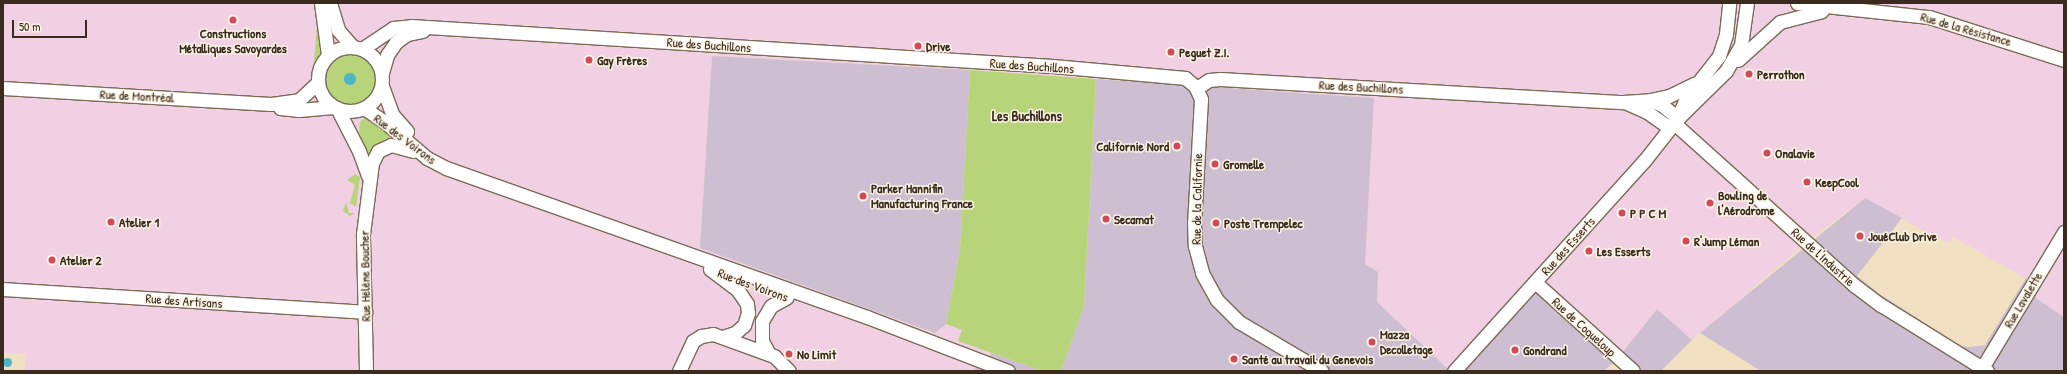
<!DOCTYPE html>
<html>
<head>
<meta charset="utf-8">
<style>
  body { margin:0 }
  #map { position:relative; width:2067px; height:374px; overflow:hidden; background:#f1e1c2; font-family:"Patrick Hand",sans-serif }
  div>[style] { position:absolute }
  .built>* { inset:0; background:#f1d0e3 }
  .industrial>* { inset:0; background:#cebed1 }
  .green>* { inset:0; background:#b8d47a }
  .round { border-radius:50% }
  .water>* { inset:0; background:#4cb5ca }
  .roads { filter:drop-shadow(1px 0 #7b6a57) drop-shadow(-1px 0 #7b6a57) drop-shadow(0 1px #7b6a57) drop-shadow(0 -1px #7b6a57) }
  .minor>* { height:13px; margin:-6.5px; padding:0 6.5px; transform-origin:6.5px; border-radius:6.5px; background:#fff }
  .minor>.ring { margin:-6.5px; padding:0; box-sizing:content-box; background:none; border:13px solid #fff; border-radius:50% }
  .dots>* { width:11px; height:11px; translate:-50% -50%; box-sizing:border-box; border:2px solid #fcf5e5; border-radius:50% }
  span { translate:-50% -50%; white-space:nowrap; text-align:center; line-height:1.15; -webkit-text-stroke:3px #fcf5e5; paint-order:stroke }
  .street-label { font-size:13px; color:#3b2a1e }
  .poi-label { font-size:13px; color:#3b2a1e; font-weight:700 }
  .left { translate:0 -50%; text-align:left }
  .right { translate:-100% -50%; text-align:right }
  .neighbourhood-label { font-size:14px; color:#3b2a1e; font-weight:700 }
  .frame { position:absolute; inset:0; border:4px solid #3b2a1e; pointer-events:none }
  .scale { position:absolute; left:12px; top:20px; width:75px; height:18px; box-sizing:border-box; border:2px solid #3b2a1e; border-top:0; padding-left:5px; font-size:12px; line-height:14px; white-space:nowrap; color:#3b2a1e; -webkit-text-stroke:3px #fcf5e5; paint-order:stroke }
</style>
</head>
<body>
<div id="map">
  <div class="built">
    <div style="clip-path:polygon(3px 3px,2064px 3px,2064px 317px,2037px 299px,2025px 278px,1953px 237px,1948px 242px,1937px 238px,1865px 198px,1807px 242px,1692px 340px,1657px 309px,1618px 358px,1450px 371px,1376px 302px,1377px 272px,1365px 264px,1374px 98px,970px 70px,712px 56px,700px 248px,935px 333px,946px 324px,962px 330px,959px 341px,992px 353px,973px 371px,25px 371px,26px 354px,3px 353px)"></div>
  </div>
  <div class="industrial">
    <div style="clip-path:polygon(712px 56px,970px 70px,960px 250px,946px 324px,935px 333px,700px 248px)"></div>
    <div style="clip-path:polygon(1096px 79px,1374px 98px,1365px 264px,1378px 272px,1377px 302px,1450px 371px,1061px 371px,1084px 306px)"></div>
    <div style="clip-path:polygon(1865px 198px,1902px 218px,1857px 276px,1881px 295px,1961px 346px,1970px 347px,1985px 345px,2026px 278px,2037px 299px,2064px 317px,2064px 371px,1761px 371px,1700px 333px)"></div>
    <div style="clip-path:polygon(1535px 282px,1618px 358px,1657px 309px,1692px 340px,1661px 371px,1633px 371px,1618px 358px,1604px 371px,1454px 371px)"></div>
    <div style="clip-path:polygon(992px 353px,1043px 371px,973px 371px)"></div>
  </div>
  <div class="green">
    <div style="clip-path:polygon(318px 11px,322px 50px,314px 63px)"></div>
    <div class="round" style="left:324px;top:53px;width:52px;height:52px"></div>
    <div style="clip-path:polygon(970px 70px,1096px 79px,1084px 306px,1061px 371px,1043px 371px,958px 341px,962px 330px,946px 324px,960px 250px)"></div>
    <div style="clip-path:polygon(365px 117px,401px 140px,368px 158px,359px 132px,360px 122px)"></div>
    <div style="clip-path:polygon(355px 174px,360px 177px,356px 207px,350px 203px,355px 185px,347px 180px)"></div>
    <div style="clip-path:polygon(346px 202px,349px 213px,355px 213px,350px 216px,343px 211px)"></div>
  </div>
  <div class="water">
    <div class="round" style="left:344px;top:73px;width:12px;height:12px"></div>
    <div class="round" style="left:2.5px;top:357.5px;width:9px;height:9px"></div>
  </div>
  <div class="roads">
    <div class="minor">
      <div style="left:321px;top:3px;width:52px;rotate:82.3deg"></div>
      <div style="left:330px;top:3px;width:28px;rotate:73deg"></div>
      <div style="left:338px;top:30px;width:23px;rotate:49deg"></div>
      <div style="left:1797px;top:3px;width:133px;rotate:6.1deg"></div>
      <div style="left:1929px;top:17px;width:142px;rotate:17.7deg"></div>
      <div class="ring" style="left:318px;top:47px;width:51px;height:51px"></div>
      <div style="left:362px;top:49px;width:37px;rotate:-34deg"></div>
      <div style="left:393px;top:28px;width:18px;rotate:-6deg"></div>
      <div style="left:411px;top:26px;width:643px;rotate:3.57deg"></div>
      <div style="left:1053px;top:66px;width:133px;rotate:5.2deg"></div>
      <div style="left:1185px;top:78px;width:13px;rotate:39deg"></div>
      <div style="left:1195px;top:86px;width:14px;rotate:65deg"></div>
      <div style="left:1201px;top:99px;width:124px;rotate:93.2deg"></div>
      <div style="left:1194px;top:223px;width:23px;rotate:88deg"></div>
      <div style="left:1195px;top:246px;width:28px;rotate:75deg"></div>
      <div style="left:1202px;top:273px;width:31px;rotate:61deg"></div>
      <div style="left:1217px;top:300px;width:31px;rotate:45deg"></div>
      <div style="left:1239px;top:322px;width:96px;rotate:30.6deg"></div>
      <div style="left:1738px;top:60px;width:57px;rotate:-42.1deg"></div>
      <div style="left:1780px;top:22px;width:43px;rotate:-14.7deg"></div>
      <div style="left:382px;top:73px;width:19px;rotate:-74deg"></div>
      <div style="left:387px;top:55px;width:16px;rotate:-55deg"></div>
      <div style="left:396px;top:42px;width:14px;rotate:-36deg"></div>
      <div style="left:407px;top:34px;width:16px;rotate:-11deg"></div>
      <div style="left:382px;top:86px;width:30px;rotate:70deg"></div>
      <div style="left:392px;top:114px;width:23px;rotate:49deg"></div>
      <div style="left:3px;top:88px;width:268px;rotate:3.4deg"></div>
      <div style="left:271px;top:104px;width:28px;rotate:-8deg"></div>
      <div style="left:299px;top:100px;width:26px;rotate:-43deg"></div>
      <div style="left:1197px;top:88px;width:14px;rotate:-34deg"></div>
      <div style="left:1209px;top:80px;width:11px;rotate:-5deg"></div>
      <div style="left:1220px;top:79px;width:404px;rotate:3.3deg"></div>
      <div style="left:1623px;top:102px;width:27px;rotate:-4deg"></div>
      <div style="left:1650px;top:100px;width:13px;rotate:23deg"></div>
      <div style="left:1662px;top:105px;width:21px;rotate:39deg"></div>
      <div style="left:1650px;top:100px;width:19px;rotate:-12deg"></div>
      <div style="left:1669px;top:96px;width:28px;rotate:-26deg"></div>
      <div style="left:1627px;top:103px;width:22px;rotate:24deg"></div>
      <div style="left:1647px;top:112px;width:28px;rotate:35deg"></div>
      <div style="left:280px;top:108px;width:19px;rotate:6deg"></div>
      <div style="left:299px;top:110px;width:35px;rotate:-5deg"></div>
      <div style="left:337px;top:108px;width:48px;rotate:62.9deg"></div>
      <div style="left:359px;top:151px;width:27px;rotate:70deg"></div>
      <div style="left:364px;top:108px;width:27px;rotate:34deg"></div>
      <div style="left:386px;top:123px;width:54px;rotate:40.5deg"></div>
      <div style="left:427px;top:158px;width:21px;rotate:28deg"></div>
      <div style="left:446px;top:168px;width:447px;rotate:19.5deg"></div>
      <div style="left:867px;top:317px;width:151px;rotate:21deg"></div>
      <div style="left:1681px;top:110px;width:13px;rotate:-67deg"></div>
      <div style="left:1686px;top:98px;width:53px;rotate:-51.8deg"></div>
      <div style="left:1719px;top:56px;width:23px;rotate:-72deg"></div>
      <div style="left:1726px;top:34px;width:31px;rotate:-84deg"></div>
      <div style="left:1674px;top:123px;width:242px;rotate:42deg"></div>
      <div style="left:1854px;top:285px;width:34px;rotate:37deg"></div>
      <div style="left:1881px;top:305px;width:125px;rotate:31.9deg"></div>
      <div style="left:710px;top:269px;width:34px;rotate:37deg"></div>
      <div style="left:737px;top:289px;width:18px;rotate:56deg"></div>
      <div style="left:747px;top:304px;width:9px;rotate:84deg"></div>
      <div style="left:748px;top:313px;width:13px;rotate:108deg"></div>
      <div style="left:744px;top:325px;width:12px;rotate:138deg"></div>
      <div style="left:735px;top:333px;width:13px;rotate:162deg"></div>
      <div style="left:1535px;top:282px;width:132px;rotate:42.2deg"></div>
      <div style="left:3px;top:289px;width:363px;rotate:3.6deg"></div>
      <div style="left:769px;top:354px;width:15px;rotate:-118deg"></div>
      <div style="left:762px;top:341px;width:20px;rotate:-90deg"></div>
      <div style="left:762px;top:321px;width:17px;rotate:-59deg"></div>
      <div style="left:771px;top:306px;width:18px;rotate:-29deg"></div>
      <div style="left:1982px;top:368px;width:159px;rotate:-58.9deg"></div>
      <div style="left:366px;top:371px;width:137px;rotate:-91.3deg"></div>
      <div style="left:363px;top:234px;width:72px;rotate:-82.8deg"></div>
      <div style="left:372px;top:163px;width:13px;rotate:-63deg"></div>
      <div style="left:378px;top:151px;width:14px;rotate:-25deg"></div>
      <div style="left:391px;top:145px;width:23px;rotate:15deg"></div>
      <div style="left:679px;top:371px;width:33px;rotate:-65deg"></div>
      <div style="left:693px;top:341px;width:9px;rotate:-32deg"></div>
      <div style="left:701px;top:336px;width:12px;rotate:-9deg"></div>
      <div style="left:713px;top:334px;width:65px;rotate:19.8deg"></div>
      <div style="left:774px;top:356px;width:21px;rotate:45deg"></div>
      <div style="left:1454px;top:371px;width:283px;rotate:-47.9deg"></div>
      <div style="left:1644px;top:161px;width:55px;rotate:-51.7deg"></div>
      <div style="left:1678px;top:118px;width:67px;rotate:-44.4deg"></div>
      <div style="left:1726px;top:71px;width:30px;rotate:-60deg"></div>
      <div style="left:1741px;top:45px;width:42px;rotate:-81.9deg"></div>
    </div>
  </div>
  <div class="dots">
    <div style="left:233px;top:20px;background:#d1495b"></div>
    <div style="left:918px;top:46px;background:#d1495b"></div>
    <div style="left:1171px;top:52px;background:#d1495b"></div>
    <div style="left:589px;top:60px;background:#d1495b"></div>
    <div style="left:1749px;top:74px;background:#d1495b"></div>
    <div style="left:1177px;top:146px;background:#d1495b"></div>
    <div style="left:1767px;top:153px;background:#d1495b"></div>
    <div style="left:1215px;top:164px;background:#d1495b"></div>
    <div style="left:1807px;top:182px;background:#d1495b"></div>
    <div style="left:863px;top:196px;background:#d1495b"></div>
    <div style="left:1710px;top:203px;background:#d1495b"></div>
    <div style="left:1622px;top:213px;background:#d1495b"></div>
    <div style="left:1106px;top:219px;background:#d1495b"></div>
    <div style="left:111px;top:222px;background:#d1495b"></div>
    <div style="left:1216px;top:223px;background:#d1495b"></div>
    <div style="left:1860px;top:236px;background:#d1495b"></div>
    <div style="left:1686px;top:241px;background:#d1495b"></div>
    <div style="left:1589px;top:251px;background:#d1495b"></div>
    <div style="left:52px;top:260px;background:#d1495b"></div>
    <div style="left:1372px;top:342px;background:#d1495b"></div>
    <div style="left:1515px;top:350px;background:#d1495b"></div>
    <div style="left:789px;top:354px;background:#d1495b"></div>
    <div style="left:1234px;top:359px;background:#d1495b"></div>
  </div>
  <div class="street-label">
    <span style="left:1966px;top:29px;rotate:16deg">Rue de la Résistance</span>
    <span style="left:709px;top:45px;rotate:4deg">Rue des Buchillons</span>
    <span style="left:1032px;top:66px;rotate:4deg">Rue des Buchillons</span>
    <span style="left:1361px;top:87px;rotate:3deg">Rue des Buchillons</span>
    <span style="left:137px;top:96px;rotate:3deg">Rue de Montréal</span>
    <span style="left:405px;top:139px;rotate:37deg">Rue des Voirons</span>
    <span style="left:1197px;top:199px;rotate:-89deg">Rue de la Californie</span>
    <span style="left:1568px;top:246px;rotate:-48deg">Rue des Esserts</span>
    <span style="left:1823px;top:257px;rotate:42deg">Rue de l'Industrie</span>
    <span style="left:365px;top:276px;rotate:-91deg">Rue Hélène Boucher</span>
    <span style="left:753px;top:285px;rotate:20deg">Rue des Voirons</span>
    <span style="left:2023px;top:300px;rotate:-59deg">Rue Lavalette</span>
    <span style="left:184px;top:301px;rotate:4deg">Rue des Artisans</span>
    <span style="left:1584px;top:327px;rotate:42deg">Rue de Coqueloup</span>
  </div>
  <div class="poi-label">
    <span style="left:233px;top:41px">Constructions<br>Métalliques Savoyardes</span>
    <span class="left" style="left:926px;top:46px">Drive</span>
    <span class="left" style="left:1179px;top:52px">Peguet Z.I.</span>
    <span class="left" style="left:597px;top:60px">Gay Frères</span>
    <span class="left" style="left:1757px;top:74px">Perrothon</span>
    <span class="right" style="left:1169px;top:146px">Californie Nord</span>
    <span class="left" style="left:1775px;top:153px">Onalavie</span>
    <span class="left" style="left:1223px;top:164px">Gromelle</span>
    <span class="left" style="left:1815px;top:182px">KeepCool</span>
    <span class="left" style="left:871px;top:196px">Parker Hannifin<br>Manufacturing France</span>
    <span class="left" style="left:1718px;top:203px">Bowling de<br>l'Aérodrome</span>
    <span class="left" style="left:1630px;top:213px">P P C M</span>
    <span class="left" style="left:1114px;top:219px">Secamat</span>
    <span class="left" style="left:119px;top:222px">Atelier 1</span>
    <span class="left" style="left:1224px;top:223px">Poste Trempelec</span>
    <span class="left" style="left:1868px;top:236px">JouéClub Drive</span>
    <span class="left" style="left:1694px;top:241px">R'Jump Léman</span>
    <span class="left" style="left:1597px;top:251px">Les Esserts</span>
    <span class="left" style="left:60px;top:260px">Atelier 2</span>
    <span class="left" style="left:1380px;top:342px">Mazza<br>Decolletage</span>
    <span class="left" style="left:1523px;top:350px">Gondrand</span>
    <span class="left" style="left:797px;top:354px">No Limit</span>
    <span class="left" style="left:1242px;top:359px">Santé au travail du Genevois</span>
  </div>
  <div class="neighbourhood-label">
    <span style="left:1027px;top:116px">Les Buchillons</span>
  </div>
  <div class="frame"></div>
  <div class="scale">50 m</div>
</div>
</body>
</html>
